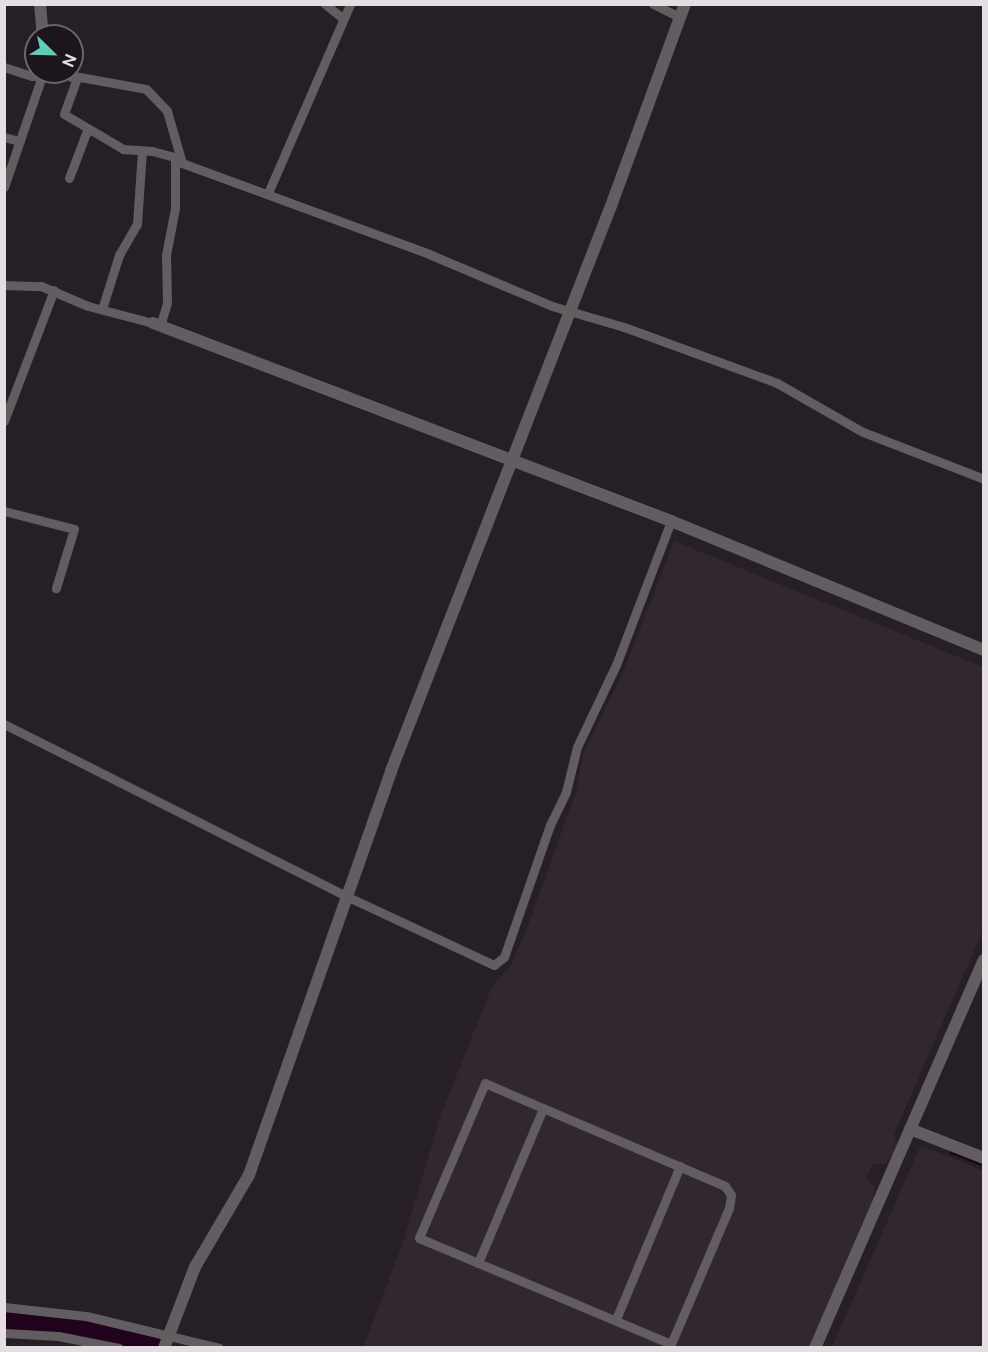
<!DOCTYPE html>
<html>
<head>
<meta charset="utf-8">
<style>
  body { margin:0 }
  #map { position:relative; width:988px; height:1352px; overflow:hidden; background:#261f25; font-family:"Public Sans",sans-serif }
  div>[style] { position:absolute }
  .built>* { inset:0; background:#322631 }
  .stream>* { height:3px; margin:-1.5px; padding:0 1.5px; transform-origin:1.5px; border-radius:1.5px; background:#20041e }
  .river>* { height:18px; margin:-9px; padding:0 9px; transform-origin:9px; border-radius:9px; background:#20041e }
  .minor>* { height:9px; margin:-4.5px; padding:0 4.5px; transform-origin:4.5px; border-radius:4.5px; background:#615d60 }
  .tertiary>* { height:12px; margin:-6px; padding:0 6px; transform-origin:6px; border-radius:6px; background:#615d60 }
  span { translate:-50% -50%; white-space:nowrap; text-align:center; line-height:1.15; -webkit-text-stroke:4.5px #1d151c; paint-order:stroke }
  .frame { position:absolute; inset:0; border:6px solid #e4dee3; pointer-events:none }
  .north { position:absolute; left:24px; top:24px; width:60px; height:60px; box-sizing:border-box; background:#1d151c; border:2px solid #6d656c; border-radius:50%; rotate:113deg; font-size:16px; font-weight:700; line-height:24px; text-align:center; color:#e4dee3 }
  .north::after { content:''; display:block; margin:auto; width:21px; height:27px; background:#5cceba; clip-path:polygon(50% 0,100% 100%,50% 72%,0 100%) }
</style>
</head>
<body>
<div id="map">
  <div class="built">
    <div style="clip-path:polygon(674px 541px,983px 667px,983px 930px,894px 1134px,897px 1146px,893px 1155px,886px 1163px,872px 1165px,867px 1177px,874px 1187px,874px 1198px,809px 1347px,363px 1348px,402px 1245px,441px 1114px,492px 986px,510px 967px,526px 931px,576px 792px,583px 754px,624px 670px)"></div>
    <div style="clip-path:polygon(928px 1148px,983px 1171px,983px 1347px,832px 1347px,919px 1149px)"></div>
  </div>
  <div class="stream">
    <div style="left:950px;top:1152px;width:36px;rotate:21deg"></div>
  </div>
  <div class="river">
    <div style="left:4px;top:1320px;width:80px;rotate:6.5deg"></div>
    <div style="left:83px;top:1329px;width:81px;rotate:13.5deg"></div>
  </div>
  <div class="minor">
    <div style="left:325px;top:4px;width:22px;rotate:39deg"></div>
    <div style="left:653px;top:4px;width:30px;rotate:26deg"></div>
    <div style="left:4px;top:67px;width:29px;rotate:18deg"></div>
    <div style="left:32px;top:76px;width:31px;rotate:-4deg"></div>
    <div style="left:63px;top:74px;width:84px;rotate:10.2deg"></div>
    <div style="left:146px;top:89px;width:30px;rotate:46deg"></div>
    <div style="left:167px;top:111px;width:54px;rotate:73.9deg"></div>
    <div style="left:182px;top:163px;width:263px;rotate:20.2deg"></div>
    <div style="left:429px;top:254px;width:134px;rotate:22.9deg"></div>
    <div style="left:552px;top:306px;width:75px;rotate:16.3deg"></div>
    <div style="left:624px;top:327px;width:163px;rotate:20.1deg"></div>
    <div style="left:777px;top:383px;width:99px;rotate:29.7deg"></div>
    <div style="left:863px;top:432px;width:130px;rotate:21.2deg"></div>
    <div style="left:77px;top:78px;width:38px;rotate:110deg"></div>
    <div style="left:64px;top:114px;width:69px;rotate:30.7deg"></div>
    <div style="left:123px;top:149px;width:29px;rotate:4deg"></div>
    <div style="left:152px;top:151px;width:28px;rotate:15deg"></div>
    <div style="left:179px;top:158px;width:5px;rotate:143deg"></div>
    <div style="left:175px;top:161px;width:47px;rotate:90deg"></div>
    <div style="left:175px;top:208px;width:48px;rotate:100.8deg"></div>
    <div style="left:166px;top:255px;width:48px;rotate:88.8deg"></div>
    <div style="left:167px;top:303px;width:24px;rotate:107deg"></div>
    <div style="left:4px;top:137px;width:16px;rotate:15deg"></div>
    <div style="left:69px;top:178px;width:53px;rotate:-69.2deg"></div>
    <div style="left:4px;top:187px;width:117px;rotate:-71.1deg"></div>
    <div style="left:268px;top:193px;width:206px;rotate:-66.5deg"></div>
    <div style="left:4px;top:285px;width:37px;rotate:2deg"></div>
    <div style="left:41px;top:286px;width:51px;rotate:23.1deg"></div>
    <div style="left:88px;top:306px;width:67px;rotate:14.7deg"></div>
    <div style="left:102px;top:309px;width:57px;rotate:-72.5deg"></div>
    <div style="left:119px;top:255px;width:36px;rotate:-60deg"></div>
    <div style="left:137px;top:224px;width:73px;rotate:-86.1deg"></div>
    <div style="left:4px;top:421px;width:140px;rotate:-69.1deg"></div>
    <div style="left:4px;top:511px;width:72px;rotate:14.4deg"></div>
    <div style="left:74px;top:529px;width:62px;rotate:107deg"></div>
    <div style="left:4px;top:724px;width:383px;rotate:26.7deg"></div>
    <div style="left:346px;top:896px;width:163px;rotate:25deg"></div>
    <div style="left:494px;top:965px;width:13px;rotate:-39deg"></div>
    <div style="left:504px;top:957px;width:140px;rotate:-70.8deg"></div>
    <div style="left:550px;top:825px;width:37px;rotate:-64deg"></div>
    <div style="left:566px;top:792px;width:46px;rotate:-76.3deg"></div>
    <div style="left:577px;top:747px;width:91px;rotate:-64.6deg"></div>
    <div style="left:616px;top:665px;width:154px;rotate:-69.1deg"></div>
    <div style="left:478px;top:1263px;width:168px;rotate:-67.2deg"></div>
    <div style="left:4px;top:1307px;width:82px;rotate:6.3deg"></div>
    <div style="left:86px;top:1316px;width:137px;rotate:13.5deg"></div>
    <div style="left:616px;top:1319px;width:166px;rotate:-67.3deg"></div>
    <div style="left:4px;top:1333px;width:54px;rotate:3.2deg"></div>
    <div style="left:58px;top:1336px;width:62px;rotate:11.1deg"></div>
    <div style="left:670px;top:1348px;width:4px;rotate:-76deg"></div>
    <div style="left:671px;top:1344px;width:148px;rotate:-66.9deg"></div>
    <div style="left:729px;top:1208px;width:13px;rotate:-81deg"></div>
    <div style="left:731px;top:1195px;width:11px;rotate:-124deg"></div>
    <div style="left:725px;top:1186px;width:261px;rotate:-156.8deg"></div>
    <div style="left:485px;top:1083px;width:168px;rotate:113.1deg"></div>
    <div style="left:419px;top:1238px;width:273px;rotate:22.8deg"></div>
  </div>
  <div class="tertiary">
    <div style="left:40px;top:4px;width:32px;rotate:85deg"></div>
    <div style="left:68px;top:72px;width:6px;rotate:45deg"></div>
    <div style="left:153px;top:323px;width:555px;rotate:20.92deg"></div>
    <div style="left:671px;top:521px;width:339px;rotate:22.4deg"></div>
    <div style="left:910px;top:1129px;width:79px;rotate:21.4deg"></div>
    <div style="left:164px;top:1348px;width:87px;rotate:-69.1deg"></div>
    <div style="left:195px;top:1267px;width:107px;rotate:-59.6deg"></div>
    <div style="left:249px;top:1175px;width:428px;rotate:-70.6deg"></div>
    <div style="left:391px;top:771px;width:606px;rotate:-68.73deg"></div>
    <div style="left:611px;top:206px;width:215px;rotate:-69.9deg"></div>
    <div style="left:815px;top:1348px;width:423px;rotate:-66.5deg"></div>
  </div>
  <div class="frame"></div>
  <div class="north">N</div>
</div>
</body>
</html>
